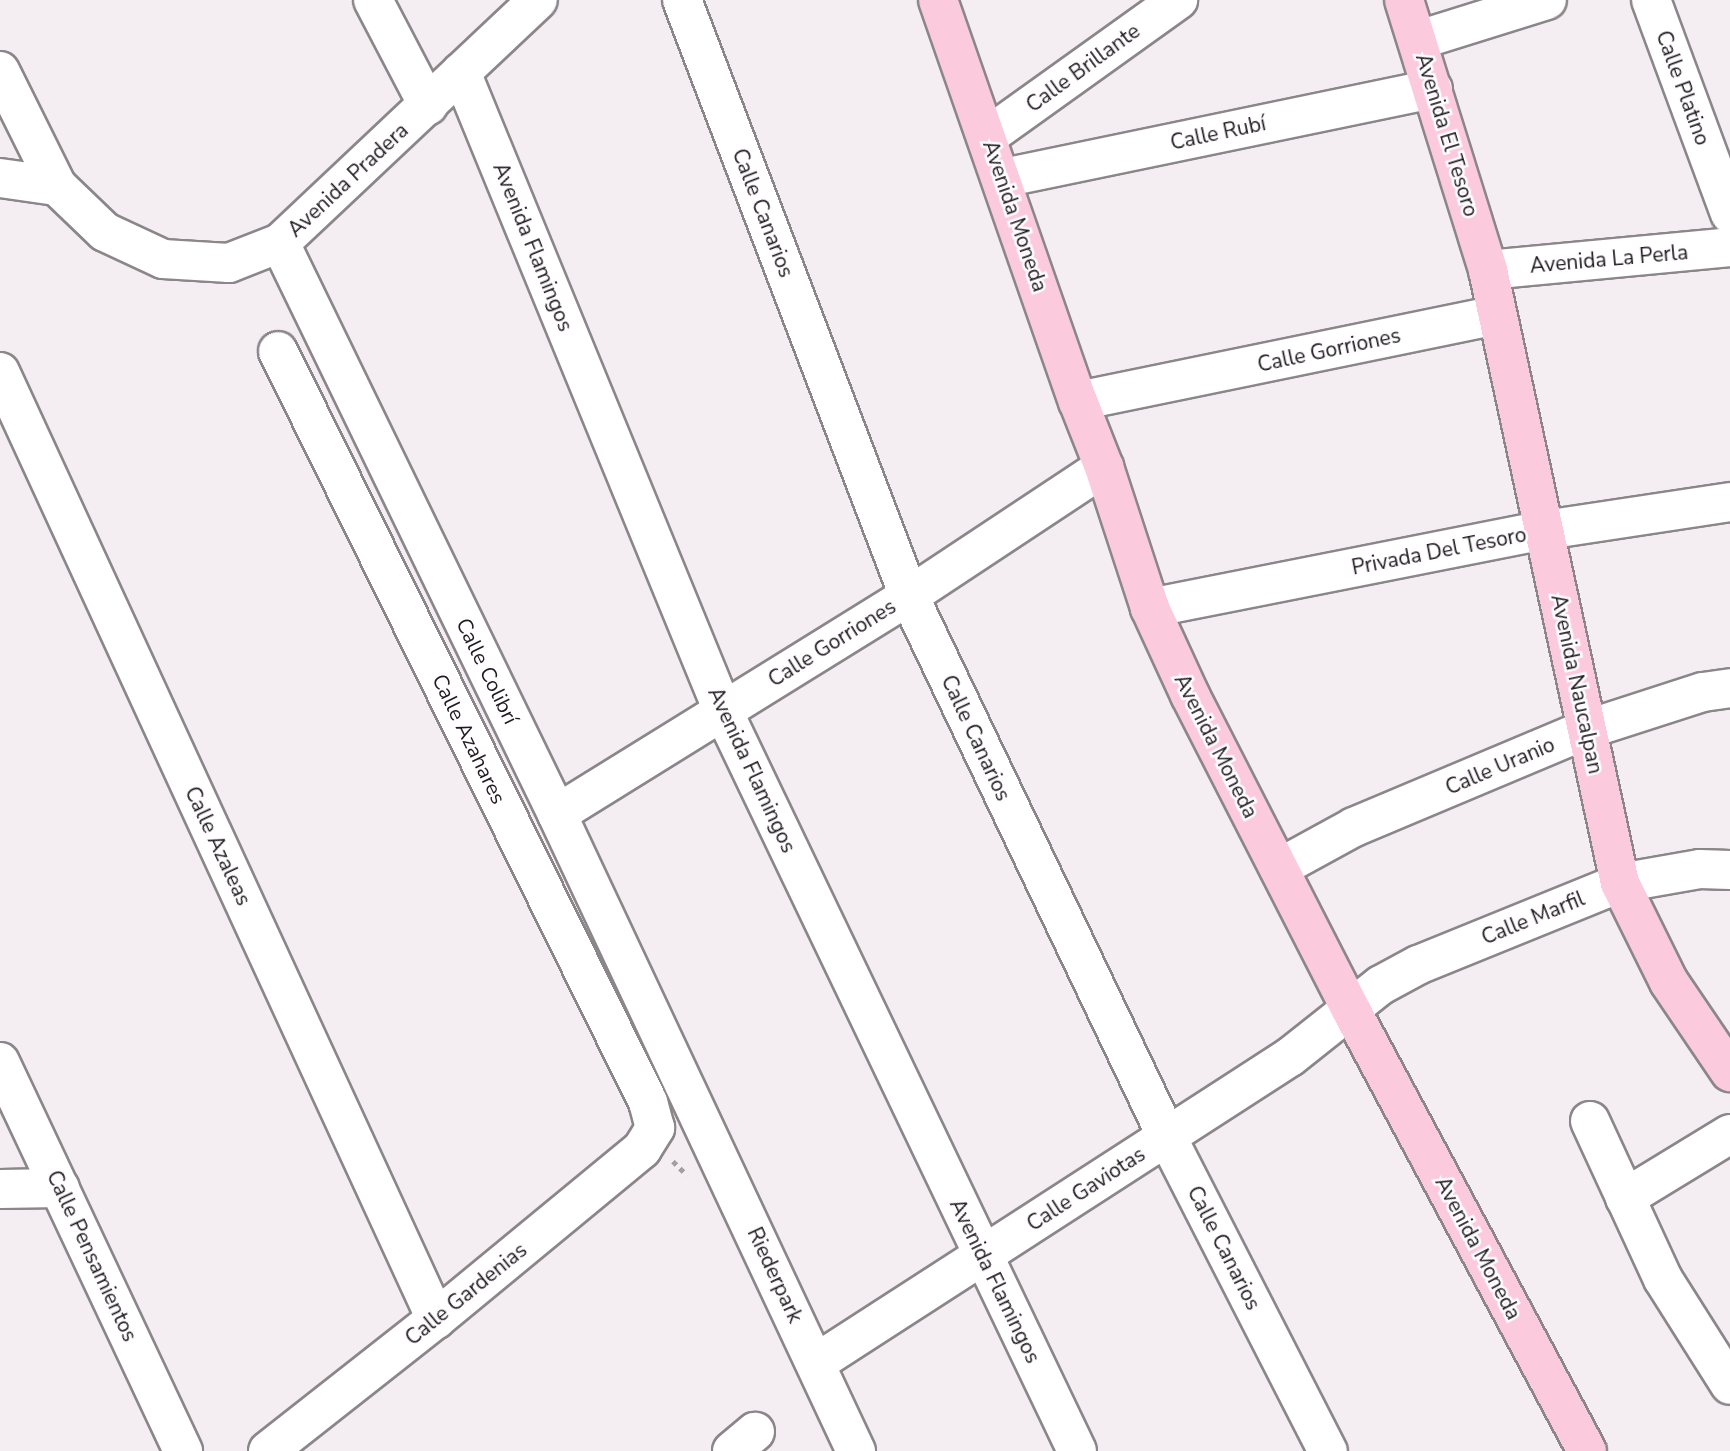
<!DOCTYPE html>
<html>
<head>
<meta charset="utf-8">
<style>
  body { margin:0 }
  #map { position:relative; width:1730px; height:1451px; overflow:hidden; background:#f4eef3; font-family:"Nunito Sans",sans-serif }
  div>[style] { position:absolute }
  .path>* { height:4.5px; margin-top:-2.25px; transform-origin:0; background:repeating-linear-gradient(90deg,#a39fa2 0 5px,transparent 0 10px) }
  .roads { filter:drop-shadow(2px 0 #8b868a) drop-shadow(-2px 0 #8b868a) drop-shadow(0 2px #8b868a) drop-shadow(0 -2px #8b868a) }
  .minor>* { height:38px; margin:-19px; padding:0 19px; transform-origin:19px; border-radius:19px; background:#fff }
  .major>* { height:38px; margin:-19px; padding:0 19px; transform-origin:19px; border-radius:19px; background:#fbcbdd }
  span { translate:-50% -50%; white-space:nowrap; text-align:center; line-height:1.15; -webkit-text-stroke:5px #fffdff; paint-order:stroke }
  .street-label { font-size:21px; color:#1d1c1d }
</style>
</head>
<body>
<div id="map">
  <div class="path">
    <div style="left:673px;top:1161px;width:20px;rotate:45deg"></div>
  </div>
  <div class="roads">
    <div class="minor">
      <div style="left:373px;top:0;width:119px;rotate:62.4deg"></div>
      <div style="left:682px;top:0;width:638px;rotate:69.15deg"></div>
      <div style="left:909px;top:596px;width:599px;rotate:64.5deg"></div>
      <div style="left:1167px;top:1137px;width:353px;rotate:62.9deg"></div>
      <div style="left:1651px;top:0;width:228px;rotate:69.7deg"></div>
      <div style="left:1419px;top:40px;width:134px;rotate:-17.4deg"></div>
      <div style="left:0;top:71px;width:128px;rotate:63.6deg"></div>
      <div style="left:57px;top:186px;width:66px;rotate:43.8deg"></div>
      <div style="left:105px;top:232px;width:64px;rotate:25deg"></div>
      <div style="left:163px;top:259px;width:66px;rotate:3.5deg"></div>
      <div style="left:229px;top:263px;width:55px;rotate:-21.4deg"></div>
      <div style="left:280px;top:243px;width:354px;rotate:-43.3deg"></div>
      <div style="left:461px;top:72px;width:691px;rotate:67.71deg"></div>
      <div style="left:723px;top:711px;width:820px;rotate:64.43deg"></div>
      <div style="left:988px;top:136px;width:234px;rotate:-35.6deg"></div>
      <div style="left:0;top:178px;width:58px;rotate:8deg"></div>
      <div style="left:1003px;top:178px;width:439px;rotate:-11.7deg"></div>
      <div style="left:280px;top:243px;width:635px;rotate:64.12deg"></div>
      <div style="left:557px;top:814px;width:704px;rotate:64.86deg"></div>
      <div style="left:1488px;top:270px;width:243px;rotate:-5.4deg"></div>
      <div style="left:0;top:372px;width:1043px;rotate:65.28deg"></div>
      <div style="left:1078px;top:401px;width:428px;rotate:-11.6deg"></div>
      <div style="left:1150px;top:608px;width:403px;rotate:-11.2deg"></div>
      <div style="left:1545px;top:530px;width:187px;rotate:-8.6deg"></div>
      <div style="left:557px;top:814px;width:414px;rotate:-31.8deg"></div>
      <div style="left:909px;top:596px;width:234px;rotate:-33.5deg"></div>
      <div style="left:1279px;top:868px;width:85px;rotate:-28.7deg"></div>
      <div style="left:1354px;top:827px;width:251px;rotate:-22.8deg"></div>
      <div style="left:1585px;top:730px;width:124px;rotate:-17.9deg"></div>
      <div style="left:1703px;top:692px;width:27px;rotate:-8deg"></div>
      <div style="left:0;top:1062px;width:430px;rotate:64.8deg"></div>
      <div style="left:1590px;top:1121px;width:174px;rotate:65.2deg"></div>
      <div style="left:1663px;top:1279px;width:125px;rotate:57.7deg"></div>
      <div style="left:0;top:1189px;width:60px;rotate:-1deg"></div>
      <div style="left:1625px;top:1198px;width:123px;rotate:-31.4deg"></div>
      <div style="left:816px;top:1363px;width:564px;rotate:-32.85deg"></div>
      <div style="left:1290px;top:1057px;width:116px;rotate:-38.4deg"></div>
      <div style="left:1381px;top:985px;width:42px;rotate:-28.4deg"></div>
      <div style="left:1418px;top:965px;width:218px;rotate:-22.1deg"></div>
      <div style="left:1620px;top:883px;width:81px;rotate:-9.9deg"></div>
      <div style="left:1700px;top:869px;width:30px;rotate:2deg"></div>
      <div style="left:268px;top:1451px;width:214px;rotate:-38.2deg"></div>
      <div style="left:436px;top:1319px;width:267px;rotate:-39.5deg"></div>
      <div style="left:642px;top:1149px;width:25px;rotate:-58deg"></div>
      <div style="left:655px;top:1128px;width:27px;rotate:-105deg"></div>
      <div style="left:648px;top:1102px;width:837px;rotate:-116.23deg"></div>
      <div style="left:732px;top:1451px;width:30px;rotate:-40deg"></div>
    </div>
    <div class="major">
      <div style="left:938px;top:0;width:425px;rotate:70.8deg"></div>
      <div style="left:1078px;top:401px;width:71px;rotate:68.5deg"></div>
      <div style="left:1104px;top:467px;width:148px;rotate:71.9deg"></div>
      <div style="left:1150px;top:608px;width:96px;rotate:65.3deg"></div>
      <div style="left:1190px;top:695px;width:354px;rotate:62.9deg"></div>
      <div style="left:1351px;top:1010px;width:500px;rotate:61.85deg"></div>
      <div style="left:1404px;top:0;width:283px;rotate:72.7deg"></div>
      <div style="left:1488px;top:270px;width:627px;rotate:77.85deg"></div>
      <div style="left:1620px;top:883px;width:110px;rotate:63.7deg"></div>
      <div style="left:1669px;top:982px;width:109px;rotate:55.9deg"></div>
    </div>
  </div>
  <div class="street-label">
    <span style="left:1083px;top:68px;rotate:-36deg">Calle Brillante</span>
    <span style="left:1683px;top:88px;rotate:70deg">Calle Platino</span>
    <span style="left:1218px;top:133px;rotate:-12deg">Calle Rubí</span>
    <span style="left:1447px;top:135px;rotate:73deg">Avenida El Tesoro</span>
    <span style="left:348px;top:180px;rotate:-43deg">Avenida Pradera</span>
    <span style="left:763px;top:213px;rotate:69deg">Calle Canarios</span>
    <span style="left:1015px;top:216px;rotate:71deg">Avenida Moneda</span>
    <span style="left:533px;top:247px;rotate:68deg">Avenida Flamingos</span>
    <span style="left:1609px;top:259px;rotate:-5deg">Avenida La Perla</span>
    <span style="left:1329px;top:350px;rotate:-12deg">Calle Gorriones</span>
    <span style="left:1439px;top:551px;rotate:-11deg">Privada Del Tesoro</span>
    <span style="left:832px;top:643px;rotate:-32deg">Calle Gorriones</span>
    <span style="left:487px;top:671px;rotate:64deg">Calle Colibrí</span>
    <span style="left:1577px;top:684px;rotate:78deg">Avenida Naucalpan</span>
    <span style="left:976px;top:738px;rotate:65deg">Calle Canarios</span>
    <span style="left:469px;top:739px;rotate:64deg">Calle Azahares</span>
    <span style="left:1216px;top:746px;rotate:63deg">Avenida Moneda</span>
    <span style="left:1500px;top:766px;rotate:-23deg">Calle Uranio</span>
    <span style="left:752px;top:770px;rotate:65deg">Avenida Flamingos</span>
    <span style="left:218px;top:846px;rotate:65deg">Calle Azaleas</span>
    <span style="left:1533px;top:918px;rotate:-22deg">Calle Marfil</span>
    <span style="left:1086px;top:1189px;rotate:-33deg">Calle Gaviotas</span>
    <span style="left:1224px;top:1248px;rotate:63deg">Calle Canarios</span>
    <span style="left:1478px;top:1248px;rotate:62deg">Avenida Moneda</span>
    <span style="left:92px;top:1256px;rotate:65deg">Calle Pensamientos</span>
    <span style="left:775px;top:1275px;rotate:65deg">Riederpark</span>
    <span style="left:995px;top:1281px;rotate:64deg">Avenida Flamingos</span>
    <span style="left:466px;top:1294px;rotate:-39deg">Calle Gardenias</span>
  </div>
</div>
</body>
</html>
